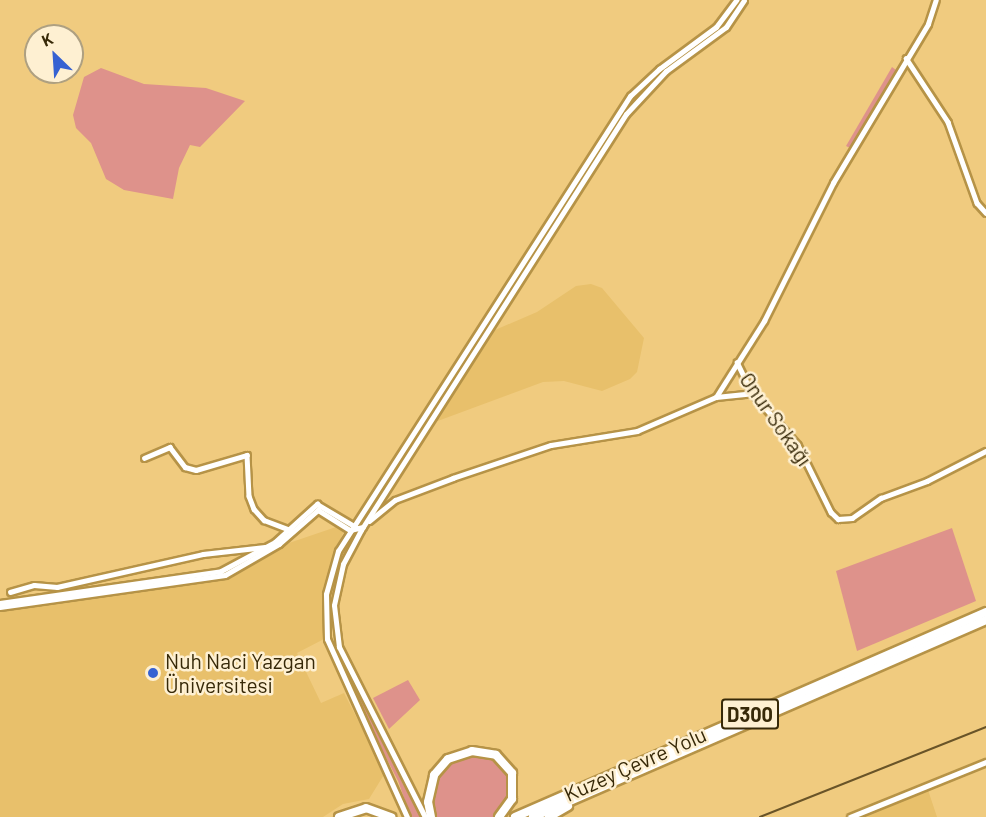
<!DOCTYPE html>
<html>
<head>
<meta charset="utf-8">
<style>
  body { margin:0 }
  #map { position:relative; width:986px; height:817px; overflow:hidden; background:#f0cb7f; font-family:Barlow,sans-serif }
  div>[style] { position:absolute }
  .built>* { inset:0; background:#e8c06b }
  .green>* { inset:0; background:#de928b }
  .roads { filter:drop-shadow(2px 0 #b69347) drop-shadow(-2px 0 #b69347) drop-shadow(0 2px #b69347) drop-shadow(0 -2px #b69347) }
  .minor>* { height:4.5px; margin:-2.25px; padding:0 2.25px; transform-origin:2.25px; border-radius:2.25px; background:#fff }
  .tertiary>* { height:5px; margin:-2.5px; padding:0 2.5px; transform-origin:2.5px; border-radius:2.5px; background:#fff }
  .trunk>* { height:8px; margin:-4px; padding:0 4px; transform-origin:4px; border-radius:4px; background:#fff }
  .rail>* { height:1.5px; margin:-0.75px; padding:0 0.75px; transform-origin:0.75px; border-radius:0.75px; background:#695428 }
  .dots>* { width:16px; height:16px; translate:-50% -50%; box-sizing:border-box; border:3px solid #fef0d2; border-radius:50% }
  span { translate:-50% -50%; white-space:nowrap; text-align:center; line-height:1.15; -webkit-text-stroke:5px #fef0d2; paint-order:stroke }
  .shield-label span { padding:2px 4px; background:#fef0d2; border:2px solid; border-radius:4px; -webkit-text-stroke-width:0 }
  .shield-label { font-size:20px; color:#372908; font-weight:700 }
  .street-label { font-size:21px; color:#372908 }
  .poi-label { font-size:21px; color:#372908 }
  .left { translate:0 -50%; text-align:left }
  .north { position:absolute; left:24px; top:24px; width:60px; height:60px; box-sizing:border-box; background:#fef0d2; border:2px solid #aea081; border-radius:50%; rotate:335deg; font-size:16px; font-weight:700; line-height:24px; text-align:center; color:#372908 }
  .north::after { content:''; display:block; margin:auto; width:21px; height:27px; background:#3662d2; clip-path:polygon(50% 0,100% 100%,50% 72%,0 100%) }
</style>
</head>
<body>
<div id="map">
  <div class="built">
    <div style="clip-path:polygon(591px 284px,602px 288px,644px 338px,637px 372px,630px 379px,602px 391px,564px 381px,543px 382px,435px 422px,488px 333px,537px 312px,576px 286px)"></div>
    <div style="clip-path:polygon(339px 526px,344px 530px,323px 588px,324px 639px,297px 653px,321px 703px,344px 693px,385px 773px,369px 799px,343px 804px,323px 817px,0 817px,0 611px,225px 580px,289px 543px)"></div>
    <div style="clip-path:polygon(928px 790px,937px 817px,863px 817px)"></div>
  </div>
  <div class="green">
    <div style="clip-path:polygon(892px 67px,896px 70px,850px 148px,846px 146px)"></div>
    <div style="clip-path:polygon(101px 68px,144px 84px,206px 88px,245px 101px,200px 147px,190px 145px,179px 168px,173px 199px,124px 190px,106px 179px,91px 143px,76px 128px,73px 115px,84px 77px)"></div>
    <div style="clip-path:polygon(952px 528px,976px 601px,857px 651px,836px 571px)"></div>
    <div style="clip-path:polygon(346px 669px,403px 784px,422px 817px,411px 817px,398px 781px,342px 671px)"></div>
    <div style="clip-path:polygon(408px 680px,420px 700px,389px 729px,373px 698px)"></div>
    <div style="clip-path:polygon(466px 753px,493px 755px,510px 774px,512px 794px,495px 817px,436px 817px,432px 800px,435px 780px,443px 766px)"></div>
  </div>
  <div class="roads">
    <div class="minor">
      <div style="left:906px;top:58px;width:77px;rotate:56.7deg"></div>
      <div style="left:948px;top:122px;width:86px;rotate:70.3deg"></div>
      <div style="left:977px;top:203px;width:13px;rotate:48deg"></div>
      <div style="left:737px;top:362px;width:34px;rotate:64deg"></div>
      <div style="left:752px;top:393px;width:69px;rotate:48.5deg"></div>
      <div style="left:798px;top:445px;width:75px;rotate:63.8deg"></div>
      <div style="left:831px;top:512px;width:10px;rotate:45deg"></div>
      <div style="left:838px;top:519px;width:14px;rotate:-4deg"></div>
      <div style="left:852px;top:518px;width:35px;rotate:-35deg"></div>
      <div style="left:881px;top:498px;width:49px;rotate:-20.3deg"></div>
      <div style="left:927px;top:481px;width:66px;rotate:-27deg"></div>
      <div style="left:716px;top:397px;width:36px;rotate:-6deg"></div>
      <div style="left:144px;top:458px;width:28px;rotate:-23deg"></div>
      <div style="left:170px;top:447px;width:25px;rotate:53deg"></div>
      <div style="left:185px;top:467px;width:11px;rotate:15deg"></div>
      <div style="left:196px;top:470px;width:53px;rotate:-16.4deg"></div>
      <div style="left:247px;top:455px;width:41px;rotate:87.2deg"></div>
      <div style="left:249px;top:496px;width:14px;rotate:69deg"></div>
      <div style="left:254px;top:509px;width:15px;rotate:48deg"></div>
      <div style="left:264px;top:520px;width:28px;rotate:21deg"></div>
      <div style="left:369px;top:521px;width:33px;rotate:-39deg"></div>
      <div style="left:395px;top:500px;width:62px;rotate:-20.8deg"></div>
      <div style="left:453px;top:478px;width:103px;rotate:-18.6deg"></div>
      <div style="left:551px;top:445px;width:87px;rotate:-9.2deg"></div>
      <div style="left:637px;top:431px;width:86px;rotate:-23.3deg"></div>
      <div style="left:716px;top:397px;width:90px;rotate:-57.7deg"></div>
      <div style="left:764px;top:321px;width:154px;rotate:-63.4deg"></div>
      <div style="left:833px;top:183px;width:185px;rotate:-59.1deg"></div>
      <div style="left:928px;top:24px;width:25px;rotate:-72deg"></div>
      <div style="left:10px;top:592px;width:25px;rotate:-16deg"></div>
      <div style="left:34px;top:585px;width:23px;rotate:5deg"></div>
      <div style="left:57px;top:587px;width:150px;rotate:-12.7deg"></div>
      <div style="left:203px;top:554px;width:62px;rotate:-6.4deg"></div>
      <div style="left:0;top:603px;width:223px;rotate:-8.2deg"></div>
      <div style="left:221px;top:571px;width:61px;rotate:-28.2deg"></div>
      <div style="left:275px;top:542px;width:57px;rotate:-42.1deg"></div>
      <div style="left:317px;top:504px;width:45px;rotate:30.5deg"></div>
      <div style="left:0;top:607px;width:227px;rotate:-8.1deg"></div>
      <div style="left:225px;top:575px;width:62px;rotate:-29.9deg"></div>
      <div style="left:279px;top:544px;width:52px;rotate:-41.1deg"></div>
      <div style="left:318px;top:510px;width:38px;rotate:32deg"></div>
      <div style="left:350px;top:530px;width:13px;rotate:-13deg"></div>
      <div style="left:850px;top:817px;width:147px;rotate:-22deg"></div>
    </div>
    <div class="tertiary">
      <div style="left:407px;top:817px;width:195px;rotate:-114.2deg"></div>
      <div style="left:327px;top:639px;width:45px;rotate:-91.3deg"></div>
      <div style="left:326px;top:594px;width:45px;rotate:-74.4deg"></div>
      <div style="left:338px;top:551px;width:541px;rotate:-57.31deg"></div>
      <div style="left:630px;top:96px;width:40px;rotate:-43deg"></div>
      <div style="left:659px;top:69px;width:71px;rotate:-36.4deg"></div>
      <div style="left:716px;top:27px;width:34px;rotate:-53deg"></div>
      <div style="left:425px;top:817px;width:191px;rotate:-116.8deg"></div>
      <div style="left:339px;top:647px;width:42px;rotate:-96.8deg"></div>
      <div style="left:334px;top:605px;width:42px;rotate:-77.6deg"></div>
      <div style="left:343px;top:564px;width:38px;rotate:-62deg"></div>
      <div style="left:361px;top:530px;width:493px;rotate:-57.5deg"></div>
      <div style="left:626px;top:114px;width:59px;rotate:-47.1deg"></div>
      <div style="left:666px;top:71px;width:74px;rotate:-36.3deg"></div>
      <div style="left:726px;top:27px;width:32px;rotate:-56deg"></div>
    </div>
    <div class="trunk">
      <div style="left:339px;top:817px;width:28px;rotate:-18deg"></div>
      <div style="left:366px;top:808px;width:27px;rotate:20deg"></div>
      <div style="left:431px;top:817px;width:15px;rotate:-101deg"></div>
      <div style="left:428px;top:802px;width:28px;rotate:-77deg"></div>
      <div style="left:434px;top:775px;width:21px;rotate:-49deg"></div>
      <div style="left:448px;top:759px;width:25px;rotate:-18deg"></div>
      <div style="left:472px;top:751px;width:24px;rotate:9deg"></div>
      <div style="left:496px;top:755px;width:24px;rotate:48deg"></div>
      <div style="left:512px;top:773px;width:26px;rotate:90deg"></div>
      <div style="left:512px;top:799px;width:22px;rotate:126deg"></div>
      <div style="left:515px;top:817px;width:514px;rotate:-23.52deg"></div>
      <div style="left:533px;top:817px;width:494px;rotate:-23.5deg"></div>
      <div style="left:549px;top:817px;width:22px;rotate:-30deg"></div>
    </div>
  </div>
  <div class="rail">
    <div style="left:760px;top:817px;width:243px;rotate:-21.7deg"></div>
  </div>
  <div class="dots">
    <div style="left:153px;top:673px;background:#3662d2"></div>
  </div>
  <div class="shield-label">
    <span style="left:750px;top:714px">D300</span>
  </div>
  <div class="street-label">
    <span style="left:776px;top:419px;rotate:55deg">Onur Sokağı</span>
    <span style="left:635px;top:764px;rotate:-24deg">Kuzey Çevre Yolu</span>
  </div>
  <div class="poi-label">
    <span class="left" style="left:165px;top:673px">Nuh Naci Yazgan<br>Üniversitesi</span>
  </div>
  <div class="north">K</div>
</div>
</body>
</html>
